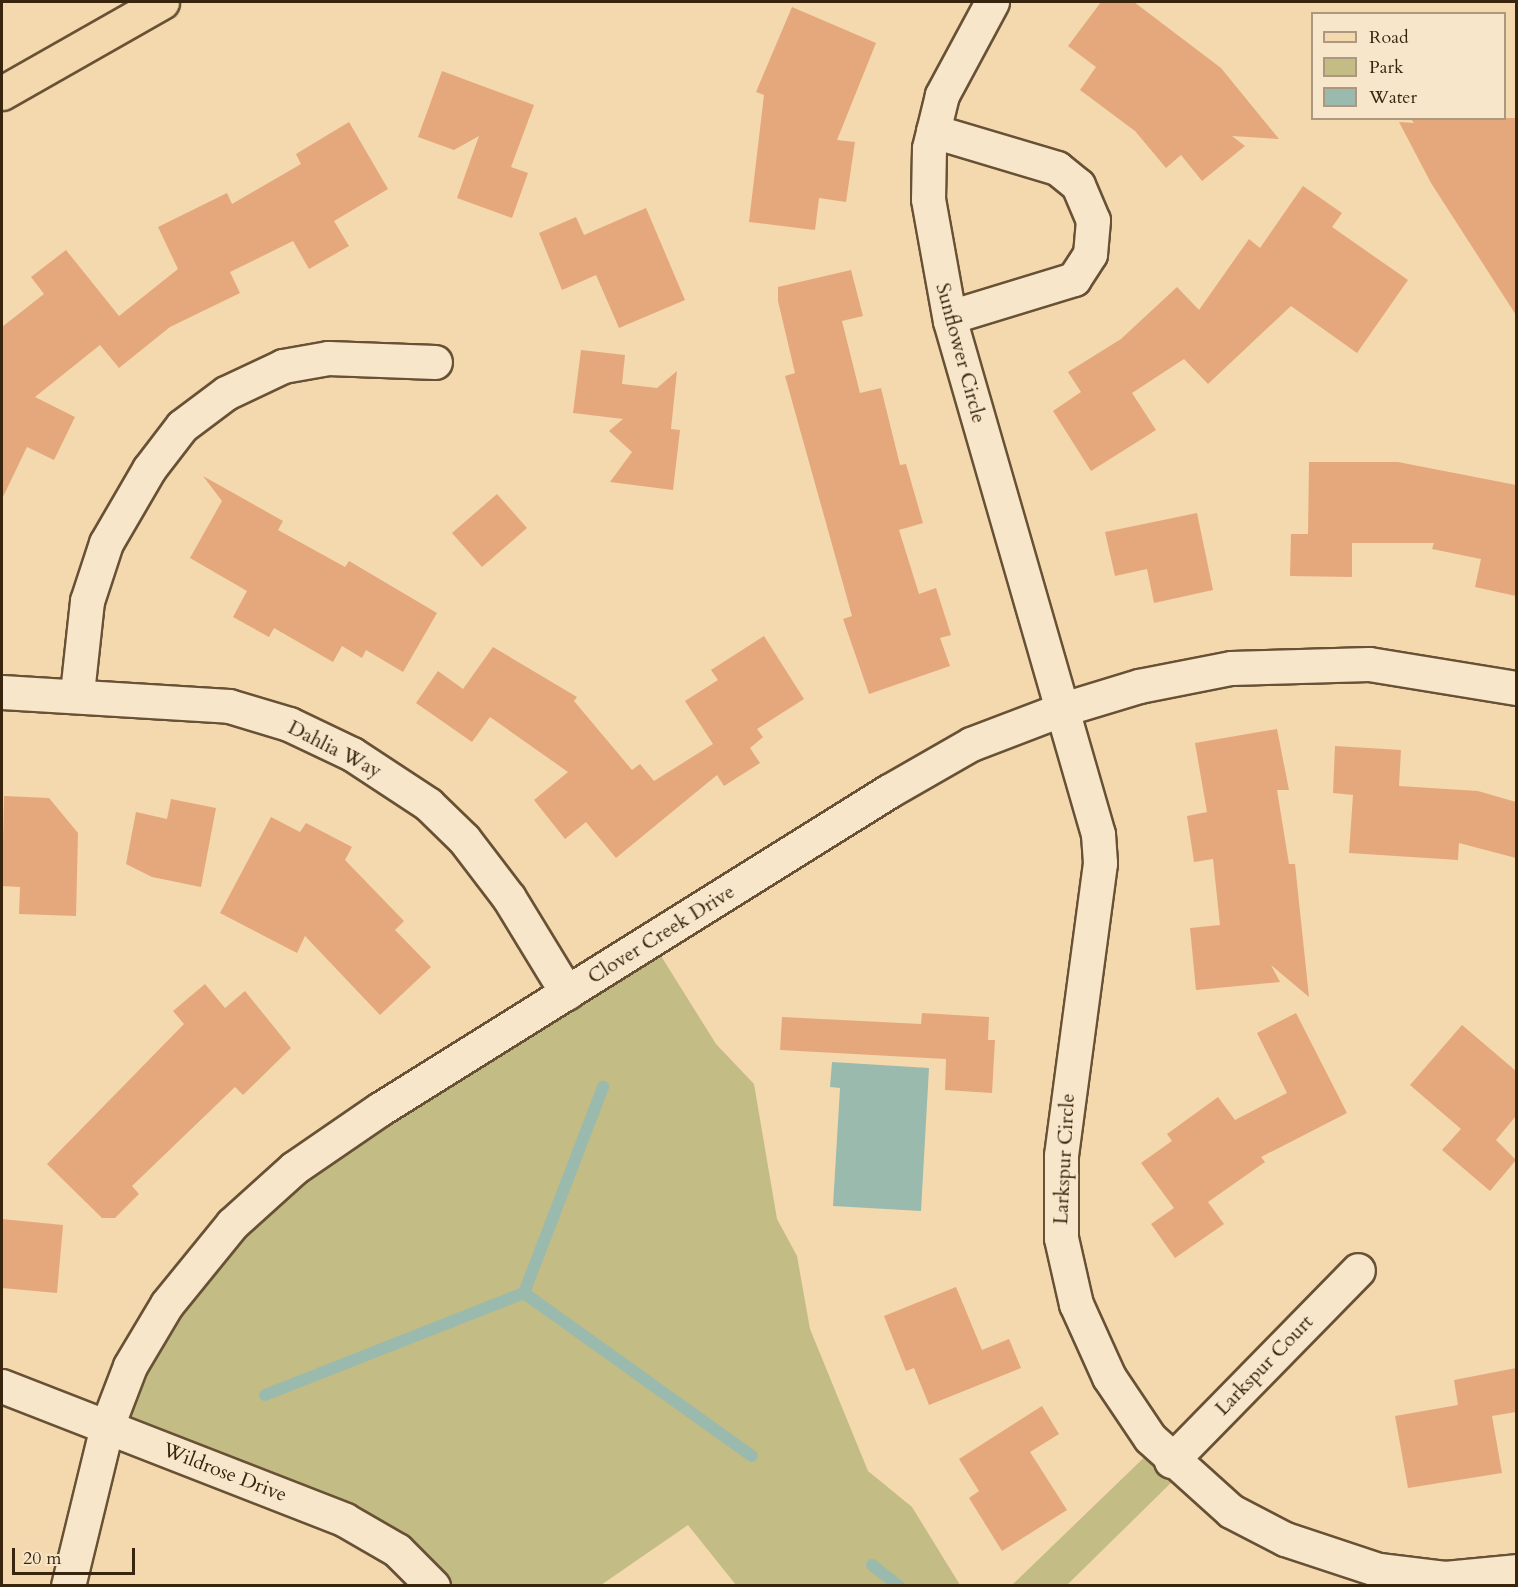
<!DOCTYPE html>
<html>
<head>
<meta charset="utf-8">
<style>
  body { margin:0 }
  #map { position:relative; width:1518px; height:1587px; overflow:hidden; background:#f3d9ad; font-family:Cardo,serif }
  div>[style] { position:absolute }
  .green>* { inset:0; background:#c3bc84 }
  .water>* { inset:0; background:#9bbaae }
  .stream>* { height:12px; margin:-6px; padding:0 6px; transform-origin:6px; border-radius:6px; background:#9bbaae }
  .building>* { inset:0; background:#e5a87c }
  .roads { filter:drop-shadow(2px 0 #685135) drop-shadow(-2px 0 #685135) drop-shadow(0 2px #685135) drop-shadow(0 -2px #685135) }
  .minor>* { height:33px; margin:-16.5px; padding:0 16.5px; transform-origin:16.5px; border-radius:16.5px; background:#f7e6ca }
  .major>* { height:33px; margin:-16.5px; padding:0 16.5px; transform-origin:16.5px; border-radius:16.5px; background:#f3d9ad }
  span { translate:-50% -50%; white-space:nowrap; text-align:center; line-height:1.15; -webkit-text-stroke:4.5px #f7e6ca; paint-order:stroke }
  .street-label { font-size:20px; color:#39240d }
  .frame { position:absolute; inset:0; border:3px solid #39240d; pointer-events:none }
  .legend { position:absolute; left:1311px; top:12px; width:195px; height:108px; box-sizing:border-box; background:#f7e6ca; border:2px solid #ab987e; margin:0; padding:8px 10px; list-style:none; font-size:18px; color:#39240d }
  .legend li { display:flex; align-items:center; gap:12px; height:30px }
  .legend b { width:30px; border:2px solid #ab987e }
  .scale { position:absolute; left:12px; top:1548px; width:123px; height:27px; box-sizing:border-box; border:3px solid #39240d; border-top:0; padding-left:8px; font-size:18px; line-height:21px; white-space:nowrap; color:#39240d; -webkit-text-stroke:4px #f7e6ca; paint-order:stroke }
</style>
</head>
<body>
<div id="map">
  <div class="green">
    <div style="clip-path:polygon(651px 940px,716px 1044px,754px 1084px,777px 1219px,797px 1256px,810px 1329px,868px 1471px,912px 1507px,960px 1585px,736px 1585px,688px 1525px,601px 1585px,433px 1585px,423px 1574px,107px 1426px,232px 1224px)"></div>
    <div style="clip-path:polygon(1156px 1446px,1182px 1472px,1067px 1585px,1011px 1586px)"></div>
  </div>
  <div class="water">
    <div style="clip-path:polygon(832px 1062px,929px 1068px,921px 1211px,833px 1206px,840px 1088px,830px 1087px)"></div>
  </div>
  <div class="stream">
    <div style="left:524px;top:1293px;width:280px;rotate:35.6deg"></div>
    <div style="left:265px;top:1395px;width:278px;rotate:-21.5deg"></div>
    <div style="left:524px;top:1293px;width:221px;rotate:-69deg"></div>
    <div style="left:872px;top:1565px;width:34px;rotate:38deg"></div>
  </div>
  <div class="building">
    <div style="clip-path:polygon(1101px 2px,1134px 2px,1221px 68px,1279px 139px,1232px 136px,1245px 146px,1202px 181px,1181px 155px,1166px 168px,1135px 131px,1080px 90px,1096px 67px,1068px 46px)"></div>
    <div style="clip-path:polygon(792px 7px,876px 43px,837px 140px,855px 142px,846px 202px,819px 198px,815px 230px,749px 222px,764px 95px,756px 92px)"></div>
    <div style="clip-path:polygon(442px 71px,534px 105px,511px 167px,528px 173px,512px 218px,457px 198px,479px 136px,454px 150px,418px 137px)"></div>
    <div style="clip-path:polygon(1410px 118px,1516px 118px,1516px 315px,1431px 183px,1399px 122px,1414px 123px)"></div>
    <div style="clip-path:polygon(349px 122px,388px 189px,334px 221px,349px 246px,309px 269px,293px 241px,230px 272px,240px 293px,170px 327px,119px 368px,100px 345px,35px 397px,75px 417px,54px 460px,27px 447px,2px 499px,2px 327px,44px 294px,31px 277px,66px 250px,119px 316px,178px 269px,158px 227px,227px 193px,232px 204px,301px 164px,296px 154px)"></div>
    <div style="clip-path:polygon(1303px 186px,1342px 213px,1332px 227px,1408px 280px,1357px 353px,1291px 306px,1208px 384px,1184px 359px,1132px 393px,1156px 430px,1091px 471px,1053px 411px,1081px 392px,1068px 372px,1121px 339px,1177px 287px,1199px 310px,1249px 239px,1260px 248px)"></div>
    <div style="clip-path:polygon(646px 208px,685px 300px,619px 328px,596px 275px,562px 290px,539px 233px,576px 217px,584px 235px)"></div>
    <div style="clip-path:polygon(851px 270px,863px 316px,842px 321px,860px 393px,881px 388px,900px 465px,906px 464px,923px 523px,899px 530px,919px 594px,936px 588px,951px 635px,940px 638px,950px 666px,869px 694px,843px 619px,852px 616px,785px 376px,795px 373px,778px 301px,778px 287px)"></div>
    <div style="clip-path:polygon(581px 350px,625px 355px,622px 384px,657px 388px,677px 371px,671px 429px,680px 430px,673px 490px,610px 482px,632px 452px,609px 431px,623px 419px,573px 413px)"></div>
    <div style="clip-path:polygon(1309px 462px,1398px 462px,1516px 485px,1516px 596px,1475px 587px,1481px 559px,1432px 549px,1434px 543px,1352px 543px,1352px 577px,1290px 576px,1291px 534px,1308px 534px)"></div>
    <div style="clip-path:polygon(203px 476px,283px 521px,278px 530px,345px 567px,349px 561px,437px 613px,403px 672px,366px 650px,362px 658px,342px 646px,333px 662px,274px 628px,269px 637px,233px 617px,247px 591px,190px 558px,222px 501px)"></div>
    <div style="clip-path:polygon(497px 494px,527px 528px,482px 567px,452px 533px)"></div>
    <div style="clip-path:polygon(1197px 513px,1213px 590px,1154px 603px,1147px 569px,1115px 576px,1105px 532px)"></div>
    <div style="clip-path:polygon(764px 636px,804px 699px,757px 729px,763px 737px,750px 748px,760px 763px,724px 786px,717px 775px,616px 858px,586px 822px,565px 839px,534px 800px,568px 772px,490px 717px,472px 742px,416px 703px,438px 671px,463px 689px,493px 647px,577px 697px,574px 701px,632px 770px,640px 764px,654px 781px,713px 744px,685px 701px,718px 680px,711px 670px)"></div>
    <div style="clip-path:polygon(1277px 729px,1289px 790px,1277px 790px,1289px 864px,1295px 864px,1309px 997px,1271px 965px,1280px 982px,1196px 990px,1190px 928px,1220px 925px,1213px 859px,1194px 862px,1187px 816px,1207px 812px,1195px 743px)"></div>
    <div style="clip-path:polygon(1335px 746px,1401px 750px,1399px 786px,1478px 791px,1516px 802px,1516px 858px,1459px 843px,1458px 860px,1349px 853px,1353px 795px,1333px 793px)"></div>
    <div style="clip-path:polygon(4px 796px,49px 798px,78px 833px,76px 916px,19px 914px,20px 887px,2px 886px)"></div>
    <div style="clip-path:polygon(171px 799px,216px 808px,201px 887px,152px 877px,126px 864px,136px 812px,167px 819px)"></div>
    <div style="clip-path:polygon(271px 817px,300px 832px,306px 823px,352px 847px,345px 860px,404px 921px,395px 930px,431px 967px,380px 1015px,305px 936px,297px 953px,220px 913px)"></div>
    <div style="clip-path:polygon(205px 984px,225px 1008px,245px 991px,291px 1048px,243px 1095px,235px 1087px,132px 1186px,139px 1194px,115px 1218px,102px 1218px,47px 1164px,184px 1024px,173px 1011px)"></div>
    <div style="clip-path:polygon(922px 1013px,989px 1017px,988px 1040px,995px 1040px,992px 1093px,945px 1090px,946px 1059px,780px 1050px,782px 1017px,921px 1024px)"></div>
    <div style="clip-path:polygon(1296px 1013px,1347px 1113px,1261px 1157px,1265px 1162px,1208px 1202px,1224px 1224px,1175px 1258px,1151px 1224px,1174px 1208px,1141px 1163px,1172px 1141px,1167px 1134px,1218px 1097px,1235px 1120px,1287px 1093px,1257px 1033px)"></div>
    <div style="clip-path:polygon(1462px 1025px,1516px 1071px,1516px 1116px,1496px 1140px,1516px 1160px,1490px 1191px,1442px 1150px,1461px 1129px,1410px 1085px)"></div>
    <div style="clip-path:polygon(2px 1219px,63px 1225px,57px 1293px,2px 1288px)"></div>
    <div style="clip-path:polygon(956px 1287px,982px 1350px,1009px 1339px,1021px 1368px,929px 1405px,914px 1368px,906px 1371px,884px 1316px)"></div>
    <div style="clip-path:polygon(1516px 1368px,1516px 1412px,1492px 1416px,1502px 1473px,1408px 1488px,1395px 1416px,1458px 1405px,1454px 1380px)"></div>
    <div style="clip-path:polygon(1042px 1406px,1059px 1434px,1030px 1452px,1067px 1510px,1002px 1551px,969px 1498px,979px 1491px,959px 1459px)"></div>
  </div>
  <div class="roads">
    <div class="minor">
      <div style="left:992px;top:2px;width:106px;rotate:118.3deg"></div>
      <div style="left:942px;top:95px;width:55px;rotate:103.8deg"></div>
      <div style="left:929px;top:148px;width:51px;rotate:91.1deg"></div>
      <div style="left:928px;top:199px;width:124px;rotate:79.8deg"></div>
      <div style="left:950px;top:321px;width:534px;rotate:73.91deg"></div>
      <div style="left:1098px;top:834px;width:29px;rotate:86deg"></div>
      <div style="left:1100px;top:863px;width:295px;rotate:97.6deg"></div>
      <div style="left:1061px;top:1155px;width:83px;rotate:90deg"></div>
      <div style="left:1061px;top:1238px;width:68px;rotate:77.2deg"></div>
      <div style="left:1076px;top:1304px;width:80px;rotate:65.7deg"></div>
      <div style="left:1109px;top:1377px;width:73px;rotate:56.1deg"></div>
      <div style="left:1150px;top:1438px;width:109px;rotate:42deg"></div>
      <div style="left:1231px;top:1511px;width:61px;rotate:27.4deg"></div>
      <div style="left:1285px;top:1539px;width:99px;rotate:18.3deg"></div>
      <div style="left:1379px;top:1570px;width:66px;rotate:6.9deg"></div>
      <div style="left:1445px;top:1578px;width:71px;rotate:-5.6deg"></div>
      <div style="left:933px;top:131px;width:129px;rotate:16.6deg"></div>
      <div style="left:1057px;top:168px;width:27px;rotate:39deg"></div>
      <div style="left:1078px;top:185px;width:38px;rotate:67deg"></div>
      <div style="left:1093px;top:220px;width:34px;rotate:95deg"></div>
      <div style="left:1090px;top:254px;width:30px;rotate:123deg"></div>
      <div style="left:1074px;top:279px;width:130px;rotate:163deg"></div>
      <div style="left:2px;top:692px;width:227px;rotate:3.5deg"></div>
      <div style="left:229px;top:706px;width:63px;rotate:16.7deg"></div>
      <div style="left:289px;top:724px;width:70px;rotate:25.5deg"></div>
      <div style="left:352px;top:754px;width:91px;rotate:33.3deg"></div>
      <div style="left:428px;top:804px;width:50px;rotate:44.2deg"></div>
      <div style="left:464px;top:839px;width:74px;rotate:52.7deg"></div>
      <div style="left:509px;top:898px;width:111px;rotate:58.6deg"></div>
      <div style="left:77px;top:693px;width:93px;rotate:-83.8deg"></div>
      <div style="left:87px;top:601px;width:61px;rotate:-71.9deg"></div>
      <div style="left:106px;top:543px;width:86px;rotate:-59.8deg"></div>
      <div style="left:149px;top:469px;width:54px;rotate:-52.5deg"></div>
      <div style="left:182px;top:426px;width:55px;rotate:-36.9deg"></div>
      <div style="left:226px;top:393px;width:63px;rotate:-25.3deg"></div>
      <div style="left:283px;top:366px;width:46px;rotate:-10.1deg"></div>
      <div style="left:328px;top:358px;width:107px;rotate:2.1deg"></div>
      <div style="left:2px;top:1386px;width:368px;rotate:21.3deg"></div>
      <div style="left:345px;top:1520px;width:60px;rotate:30deg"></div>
      <div style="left:397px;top:1550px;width:51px;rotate:45deg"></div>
      <div style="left:1171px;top:1461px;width:267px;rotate:-45.6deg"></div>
      <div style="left:68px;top:1586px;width:165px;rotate:-76.3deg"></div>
      <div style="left:107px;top:1426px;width:64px;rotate:-69deg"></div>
      <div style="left:130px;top:1366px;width:72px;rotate:-59.2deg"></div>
      <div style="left:167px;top:1304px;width:103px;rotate:-50.9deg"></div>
      <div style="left:232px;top:1224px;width:84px;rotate:-42.1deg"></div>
      <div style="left:294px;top:1168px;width:104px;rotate:-34.5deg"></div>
      <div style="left:380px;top:1109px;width:600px;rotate:-32deg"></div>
      <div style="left:889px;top:791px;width:95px;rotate:-29.8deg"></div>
      <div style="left:971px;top:744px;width:95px;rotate:-20.9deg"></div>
      <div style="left:1060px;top:710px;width:83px;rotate:-16.9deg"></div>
      <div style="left:1139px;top:686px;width:94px;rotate:-11.1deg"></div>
      <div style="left:1231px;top:668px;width:138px;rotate:-1.7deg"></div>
      <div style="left:1369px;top:664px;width:149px;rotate:9.3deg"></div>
    </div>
    <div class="major">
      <div style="left:2px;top:93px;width:184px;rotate:-29.6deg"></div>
    </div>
  </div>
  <div class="street-label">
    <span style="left:961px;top:353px;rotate:75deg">Sunflower Circle</span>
    <span style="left:335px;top:749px;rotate:27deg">Dahlia Way</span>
    <span style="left:661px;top:934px;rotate:-32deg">Clover Creek Drive</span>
    <span style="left:1064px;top:1159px;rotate:-87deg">Larkspur Circle</span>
    <span style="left:1264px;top:1365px;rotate:-46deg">Larkspur Court</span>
    <span style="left:225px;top:1472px;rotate:21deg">Wildrose Drive</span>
  </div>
  <div class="frame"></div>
  <ul class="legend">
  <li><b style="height:8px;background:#f3d9ad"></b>Road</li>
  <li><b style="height:16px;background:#c3bc84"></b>Park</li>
  <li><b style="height:16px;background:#9bbaae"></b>Water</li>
  </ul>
  <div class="scale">20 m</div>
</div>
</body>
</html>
